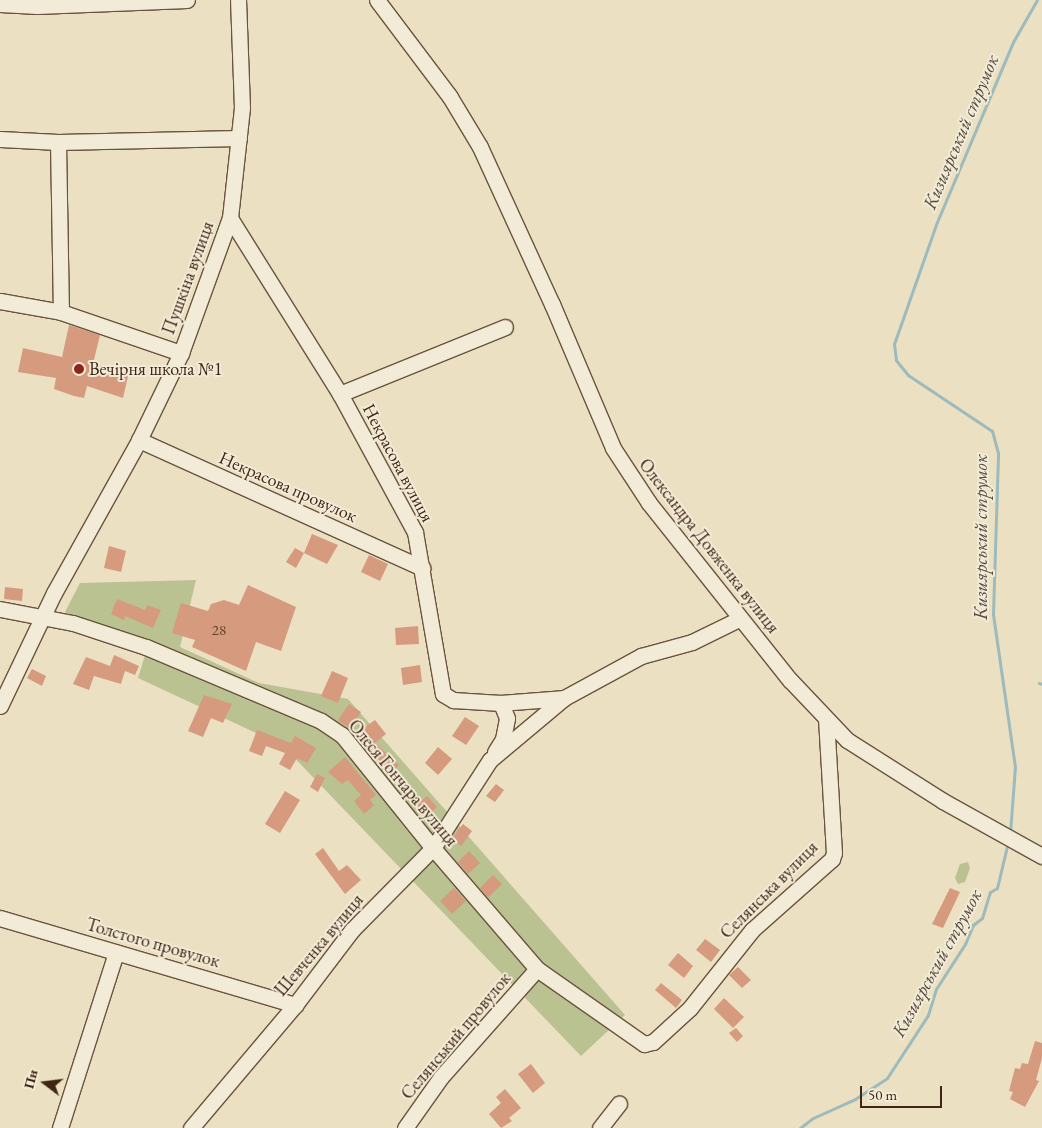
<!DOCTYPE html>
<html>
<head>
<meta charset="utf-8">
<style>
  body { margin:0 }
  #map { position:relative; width:1042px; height:1128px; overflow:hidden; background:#ebe0c1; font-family:"EB Garamond",serif }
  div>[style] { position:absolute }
  .green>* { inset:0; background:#bac291 }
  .stream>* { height:3px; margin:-1.5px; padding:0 1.5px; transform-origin:1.5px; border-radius:1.5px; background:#9dbabd }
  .building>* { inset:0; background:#d69a7e }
  .roads { filter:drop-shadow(1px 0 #6b543f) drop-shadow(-1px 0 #6b543f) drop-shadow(0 1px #6b543f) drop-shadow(0 -1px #6b543f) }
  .minor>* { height:15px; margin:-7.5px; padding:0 7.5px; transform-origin:7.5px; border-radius:7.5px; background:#f2ebd7 }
  .dots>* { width:14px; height:14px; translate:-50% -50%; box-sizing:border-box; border:2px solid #f2ebd7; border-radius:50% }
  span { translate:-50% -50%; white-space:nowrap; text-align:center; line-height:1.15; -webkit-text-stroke:4px #f2ebd7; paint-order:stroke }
  .number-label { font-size:15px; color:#66422e }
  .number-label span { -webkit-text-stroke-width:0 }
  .street-label { font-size:18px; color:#402514 }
  .poi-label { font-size:18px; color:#402514 }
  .left { translate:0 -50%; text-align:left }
  .water-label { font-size:19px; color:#574a3e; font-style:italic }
  .north { position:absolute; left:20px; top:1058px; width:50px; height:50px; -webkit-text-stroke:4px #f2ebd7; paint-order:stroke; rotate:285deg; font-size:14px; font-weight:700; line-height:20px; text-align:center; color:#402514 }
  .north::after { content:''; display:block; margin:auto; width:18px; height:22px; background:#402514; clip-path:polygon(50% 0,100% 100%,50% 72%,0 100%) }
  .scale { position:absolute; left:860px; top:1086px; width:82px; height:22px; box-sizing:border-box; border:2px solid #402514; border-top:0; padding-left:6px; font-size:15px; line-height:18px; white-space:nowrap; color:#402514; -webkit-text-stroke:4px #f2ebd7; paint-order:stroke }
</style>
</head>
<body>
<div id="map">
  <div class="green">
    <div style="clip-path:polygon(196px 580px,180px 647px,259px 683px,348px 699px,625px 1015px,581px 1056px,282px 745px,138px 678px,145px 655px,65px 612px,80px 583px)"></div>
    <div style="clip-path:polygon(968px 862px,970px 868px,965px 882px,958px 884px,955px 878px,960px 864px)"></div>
  </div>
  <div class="stream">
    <div style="left:1039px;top:683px;width:3px;rotate:18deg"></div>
    <div style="left:1010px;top:833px;width:66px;rotate:-85.7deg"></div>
    <div style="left:1015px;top:767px;width:155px;rotate:-98.2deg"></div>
    <div style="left:993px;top:614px;width:161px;rotate:-88.2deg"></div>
    <div style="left:998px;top:453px;width:23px;rotate:-105deg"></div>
    <div style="left:992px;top:431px;width:101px;rotate:-146.3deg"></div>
    <div style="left:908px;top:375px;width:19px;rotate:-129deg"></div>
    <div style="left:896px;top:360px;width:16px;rotate:-97deg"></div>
    <div style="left:894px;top:344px;width:129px;rotate:-70.6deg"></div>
    <div style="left:937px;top:222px;width:195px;rotate:-67.1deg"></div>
    <div style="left:1013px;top:42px;width:48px;rotate:-60.3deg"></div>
    <div style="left:800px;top:1128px;width:16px;rotate:-38deg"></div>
    <div style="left:813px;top:1118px;width:46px;rotate:-24.3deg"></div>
    <div style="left:855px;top:1099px;width:38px;rotate:-33deg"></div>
    <div style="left:887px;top:1078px;width:75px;rotate:-56.9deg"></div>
    <div style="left:928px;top:1015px;width:27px;rotate:-73deg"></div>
    <div style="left:936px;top:989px;width:54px;rotate:-57.2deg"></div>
    <div style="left:965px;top:944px;width:21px;rotate:-67deg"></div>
    <div style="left:973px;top:925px;width:11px;rotate:-38deg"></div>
    <div style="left:982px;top:918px;width:27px;rotate:-73deg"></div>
    <div style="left:990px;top:892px;width:8px;rotate:-30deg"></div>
    <div style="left:997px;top:888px;width:47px;rotate:-76.6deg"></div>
  </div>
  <div class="building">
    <div style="clip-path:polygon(69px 325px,100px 335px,93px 364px,129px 372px,123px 398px,87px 386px,84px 398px,74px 396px,54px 389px,56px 378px,18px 372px,23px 348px,62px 357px)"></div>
    <div style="clip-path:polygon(312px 534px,338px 545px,327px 564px,304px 553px)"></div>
    <div style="clip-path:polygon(109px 546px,126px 551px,121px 572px,104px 568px)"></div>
    <div style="clip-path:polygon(295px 548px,304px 553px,296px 568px,286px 562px)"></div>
    <div style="clip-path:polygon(369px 555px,388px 564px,380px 581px,361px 572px)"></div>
    <div style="clip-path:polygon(248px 585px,296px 607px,281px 651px,256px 642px,246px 671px,192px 647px,195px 640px,172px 633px,181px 603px,208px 611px,211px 604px,224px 600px,239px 605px)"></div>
    <div style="clip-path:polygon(5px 587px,23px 589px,22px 601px,4px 599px)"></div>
    <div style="clip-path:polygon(117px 599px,145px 610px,147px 605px,161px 610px,153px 628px,125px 616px,124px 620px,111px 614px)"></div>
    <div style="clip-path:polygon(418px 626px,419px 644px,396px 645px,395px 628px)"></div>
    <div style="clip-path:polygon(114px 655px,139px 666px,135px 675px,125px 671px,121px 684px,94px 676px,89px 690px,73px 684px,86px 657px,110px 666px)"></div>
    <div style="clip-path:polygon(420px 665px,422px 682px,403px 685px,401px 668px)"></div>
    <div style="clip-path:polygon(32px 669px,46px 676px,42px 686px,27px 678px)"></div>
    <div style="clip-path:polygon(332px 671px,348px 678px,338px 703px,321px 696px)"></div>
    <div style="clip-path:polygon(204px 695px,232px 704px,223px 723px,211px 718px,203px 737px,188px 731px)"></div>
    <div style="clip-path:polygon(349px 704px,361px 712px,350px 729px,338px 720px)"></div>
    <div style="clip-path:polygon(465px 717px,479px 726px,466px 745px,452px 736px)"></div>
    <div style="clip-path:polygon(375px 720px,386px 734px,375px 743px,399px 765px,390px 776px,356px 734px)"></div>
    <div style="clip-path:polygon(257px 730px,291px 743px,295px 736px,316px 748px,307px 763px,297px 758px,290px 770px,279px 764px,285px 753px,266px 746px,262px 756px,249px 751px)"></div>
    <div style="clip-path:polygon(438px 747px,452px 759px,438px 775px,425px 763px)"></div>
    <div style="clip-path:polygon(345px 757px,376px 795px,370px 800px,374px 805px,364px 814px,354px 801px,361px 795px,348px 780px,342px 784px,328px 772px)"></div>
    <div style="clip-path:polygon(317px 774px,325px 778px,318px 792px,310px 787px)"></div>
    <div style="clip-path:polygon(496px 784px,504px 790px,495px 802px,486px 796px)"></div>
    <div style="clip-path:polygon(285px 791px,300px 800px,280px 833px,265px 824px)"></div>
    <div style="clip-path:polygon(427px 796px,437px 807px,427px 816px,417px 805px)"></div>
    <div style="clip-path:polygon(463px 824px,472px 831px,461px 846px,452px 838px)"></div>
    <div style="clip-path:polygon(323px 848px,339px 871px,347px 865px,361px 880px,345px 894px,315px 854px)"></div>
    <div style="clip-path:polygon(469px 851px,480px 863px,468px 874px,458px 862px)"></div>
    <div style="clip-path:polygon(493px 875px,502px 884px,488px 898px,480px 888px)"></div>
    <div style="clip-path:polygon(454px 888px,466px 901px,452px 914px,440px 901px)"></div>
    <div style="clip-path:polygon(950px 888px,960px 892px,943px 928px,932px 924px)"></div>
    <div style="clip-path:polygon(705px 939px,720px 950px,711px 962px,696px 950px)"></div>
    <div style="clip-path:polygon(678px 953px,693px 966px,684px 978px,668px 965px)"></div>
    <div style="clip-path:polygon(738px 967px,751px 980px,742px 988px,729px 975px)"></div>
    <div style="clip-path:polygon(661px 983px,682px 1000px,676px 1008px,655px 990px)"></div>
    <div style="clip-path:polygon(724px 998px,744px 1017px,733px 1028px,714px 1009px)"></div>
    <div style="clip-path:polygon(736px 1028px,743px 1036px,737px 1042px,729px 1033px)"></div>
    <div style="clip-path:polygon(1035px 1041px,1042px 1043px,1042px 1058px,1036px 1080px,1039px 1081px,1025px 1107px,1010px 1099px,1013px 1092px,1009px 1091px,1015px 1068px,1020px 1069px,1022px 1063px,1028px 1064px)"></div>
    <div style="clip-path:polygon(531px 1064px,545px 1083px,533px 1093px,518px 1074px)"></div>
    <div style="clip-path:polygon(505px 1089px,521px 1108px,509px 1118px,512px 1121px,501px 1128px,489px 1114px,501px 1103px,496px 1097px)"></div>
  </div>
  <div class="roads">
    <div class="minor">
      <div style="left:377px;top:0;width:121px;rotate:53deg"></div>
      <div style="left:450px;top:97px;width:58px;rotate:59deg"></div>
      <div style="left:480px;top:147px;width:173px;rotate:65.4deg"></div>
      <div style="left:552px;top:304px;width:156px;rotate:67deg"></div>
      <div style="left:613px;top:448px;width:66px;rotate:56.8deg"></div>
      <div style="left:649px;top:503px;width:226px;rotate:51.5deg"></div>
      <div style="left:790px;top:680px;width:83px;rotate:46.5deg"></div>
      <div style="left:847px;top:740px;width:114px;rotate:32.4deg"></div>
      <div style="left:943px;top:801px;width:113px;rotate:29.1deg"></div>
      <div style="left:0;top:4px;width:37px;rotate:3deg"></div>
      <div style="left:37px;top:6px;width:150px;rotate:-2.3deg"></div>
      <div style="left:0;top:139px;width:58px;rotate:3deg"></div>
      <div style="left:58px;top:142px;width:181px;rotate:-1.3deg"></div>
      <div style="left:58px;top:142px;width:170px;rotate:89deg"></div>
      <div style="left:230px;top:218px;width:208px;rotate:58deg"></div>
      <div style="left:340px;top:394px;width:157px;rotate:61.5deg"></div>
      <div style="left:415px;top:532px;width:164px;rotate:80.2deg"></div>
      <div style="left:443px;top:694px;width:12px;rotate:31deg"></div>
      <div style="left:453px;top:700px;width:48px;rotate:3.6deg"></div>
      <div style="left:501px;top:703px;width:63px;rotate:-4.5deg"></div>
      <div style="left:0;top:301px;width:62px;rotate:10.2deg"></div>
      <div style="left:61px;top:312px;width:127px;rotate:18.9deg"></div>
      <div style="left:340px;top:394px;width:178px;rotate:-22.1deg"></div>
      <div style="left:139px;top:440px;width:311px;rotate:24.3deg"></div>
      <div style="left:0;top:609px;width:74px;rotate:10.9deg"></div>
      <div style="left:73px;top:623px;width:77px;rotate:18.2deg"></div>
      <div style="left:146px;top:647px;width:190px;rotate:22.9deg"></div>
      <div style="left:321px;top:721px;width:25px;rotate:34deg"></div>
      <div style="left:342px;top:735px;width:145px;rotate:51.2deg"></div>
      <div style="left:433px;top:848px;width:160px;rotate:49.3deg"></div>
      <div style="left:537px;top:969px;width:131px;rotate:35deg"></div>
      <div style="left:644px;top:1044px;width:9px;rotate:-13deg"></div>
      <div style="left:653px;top:1042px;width:50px;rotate:-42.6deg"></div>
      <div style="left:690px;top:1008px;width:100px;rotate:-51.5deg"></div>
      <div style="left:752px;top:930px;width:107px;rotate:-41.6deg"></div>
      <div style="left:832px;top:859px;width:6px;rotate:-72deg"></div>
      <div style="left:834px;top:853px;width:134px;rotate:-93.4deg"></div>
      <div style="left:0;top:706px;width:125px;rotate:-64.5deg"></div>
      <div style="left:54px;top:593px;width:175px;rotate:-60.9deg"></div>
      <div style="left:139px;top:440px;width:97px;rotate:-64.2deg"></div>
      <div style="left:181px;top:353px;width:144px;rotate:-70.1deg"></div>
      <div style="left:230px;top:218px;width:111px;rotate:-83.8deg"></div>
      <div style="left:242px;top:108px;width:108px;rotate:-92.1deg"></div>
      <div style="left:495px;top:752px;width:15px;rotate:-58deg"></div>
      <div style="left:503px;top:739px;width:21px;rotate:-79deg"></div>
      <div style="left:507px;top:718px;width:16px;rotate:-112deg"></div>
      <div style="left:0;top:918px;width:308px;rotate:16.4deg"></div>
      <div style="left:60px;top:1128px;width:184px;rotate:-72.3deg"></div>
      <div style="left:191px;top:1128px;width:161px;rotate:-49.8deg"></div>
      <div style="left:295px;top:1005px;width:94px;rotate:-52.8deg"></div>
      <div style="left:352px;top:930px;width:115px;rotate:-45.4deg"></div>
      <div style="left:433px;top:848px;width:105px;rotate:-57.1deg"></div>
      <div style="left:490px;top:760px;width:97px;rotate:-40deg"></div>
      <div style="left:564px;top:698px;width:88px;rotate:-28.6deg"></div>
      <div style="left:641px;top:656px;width:53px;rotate:-15.4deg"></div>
      <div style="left:692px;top:642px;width:52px;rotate:-26.1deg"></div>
      <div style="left:405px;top:1128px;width:62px;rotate:-54.8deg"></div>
      <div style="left:441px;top:1077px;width:144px;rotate:-48.4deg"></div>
      <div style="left:600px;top:1128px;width:31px;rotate:-52deg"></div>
    </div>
  </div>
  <div class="dots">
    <div style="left:79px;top:369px;background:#8f2418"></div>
  </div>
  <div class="number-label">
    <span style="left:219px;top:630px">28</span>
  </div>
  <div class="street-label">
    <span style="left:188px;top:278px;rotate:-70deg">Пушкіна вулиця</span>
    <span style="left:398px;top:463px;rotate:62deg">Некрасова вулиця</span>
    <span style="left:288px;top:487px;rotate:24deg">Некрасова провулок</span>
    <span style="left:709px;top:546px;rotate:52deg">Олександра Довженка вулиця</span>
    <span style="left:403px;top:783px;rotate:50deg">Олеся Гончара вулиця</span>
    <span style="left:769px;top:890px;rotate:-45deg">Селянська вулиця</span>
    <span style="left:153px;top:943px;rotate:16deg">Толстого провулок</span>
    <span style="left:319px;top:945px;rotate:-50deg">Шевченка вулиця</span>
    <span style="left:456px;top:1036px;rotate:-50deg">Селянський провулок</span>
  </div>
  <div class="poi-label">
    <span class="left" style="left:89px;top:369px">Вечірня школа №1</span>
  </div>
  <div class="water-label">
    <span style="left:961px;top:132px;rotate:-67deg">Кизиярський струмок</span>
    <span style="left:981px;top:537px;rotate:-90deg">Кизиярський струмок</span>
    <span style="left:937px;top:963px;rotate:-61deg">Кизиярський струмок</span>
  </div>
  <div class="north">Пн</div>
  <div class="scale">50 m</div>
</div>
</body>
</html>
